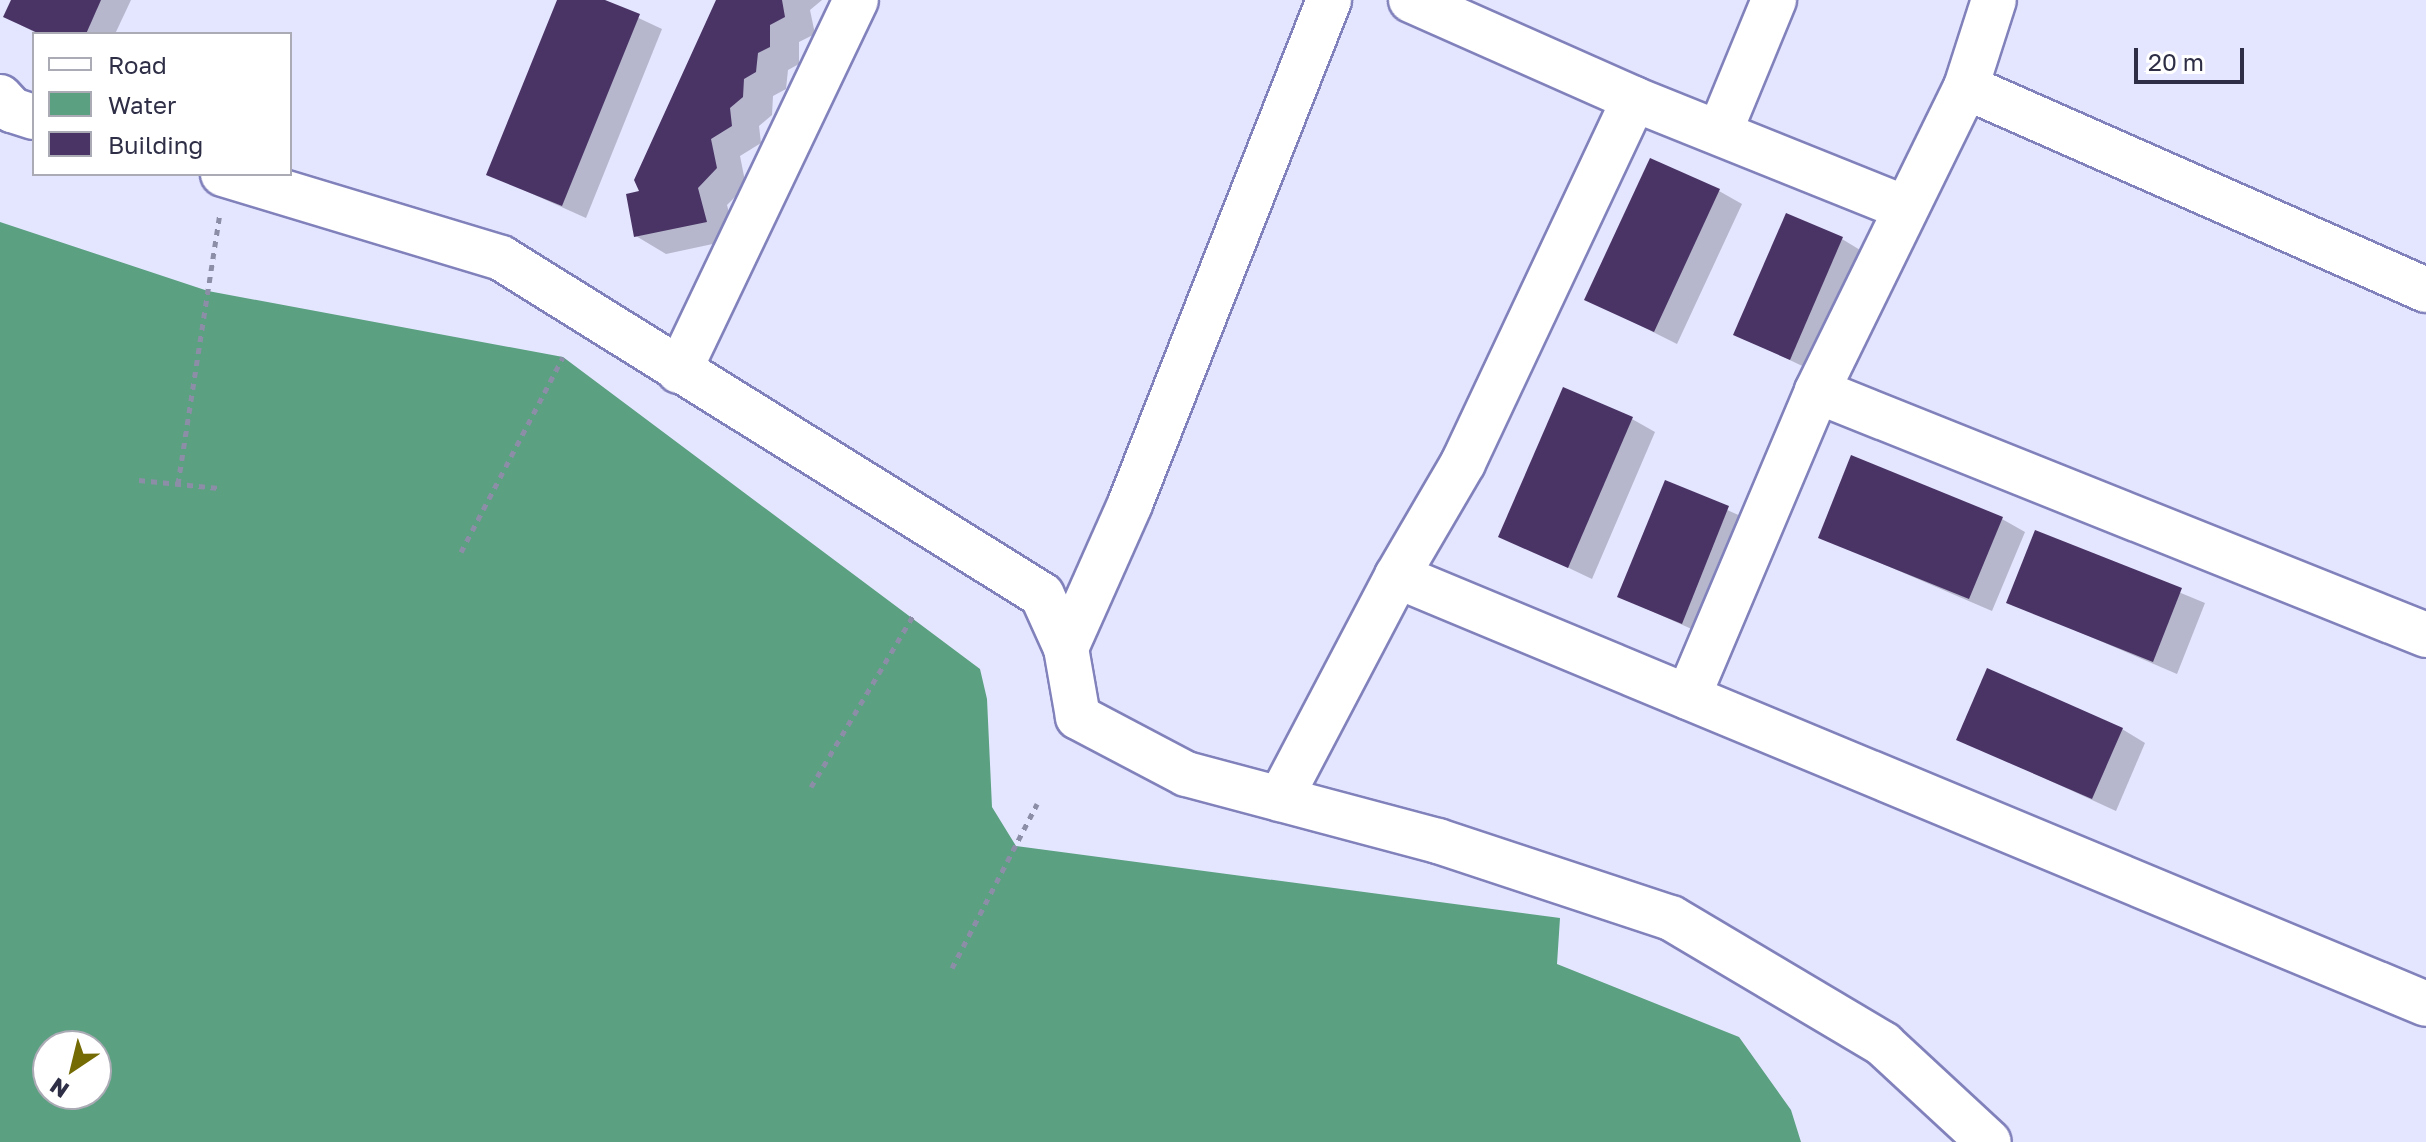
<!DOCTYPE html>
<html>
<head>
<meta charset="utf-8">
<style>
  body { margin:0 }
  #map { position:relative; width:2426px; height:1142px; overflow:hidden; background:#e4e5ff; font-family:"Golos Text",sans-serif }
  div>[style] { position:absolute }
  .water>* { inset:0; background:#5ba081 }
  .shadow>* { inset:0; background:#0003 }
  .building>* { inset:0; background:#4a3466 }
  .path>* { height:5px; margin-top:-2.5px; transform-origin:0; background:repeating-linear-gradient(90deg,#8c8da6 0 6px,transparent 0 12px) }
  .roads { filter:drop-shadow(2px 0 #8181bb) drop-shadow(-2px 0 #8181bb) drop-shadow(0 2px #8181bb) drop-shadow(0 -2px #8181bb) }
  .street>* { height:44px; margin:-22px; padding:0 22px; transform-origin:22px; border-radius:22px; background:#fff }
  .secondary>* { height:44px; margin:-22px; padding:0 22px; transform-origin:22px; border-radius:22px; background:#fff }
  span { translate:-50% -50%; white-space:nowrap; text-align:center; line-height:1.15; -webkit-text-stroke:8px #fff; paint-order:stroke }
  .legend { position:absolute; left:32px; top:32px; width:260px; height:144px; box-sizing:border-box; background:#fff; border:2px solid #ababb5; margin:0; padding:10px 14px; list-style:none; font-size:24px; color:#2e2e46 }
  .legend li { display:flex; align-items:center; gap:16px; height:40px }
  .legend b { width:40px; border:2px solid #ababb5 }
  .north { position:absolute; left:32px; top:1030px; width:80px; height:80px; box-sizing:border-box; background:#fff; border:2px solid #ababb5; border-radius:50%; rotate:215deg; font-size:22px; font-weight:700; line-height:32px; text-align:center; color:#2e2e46 }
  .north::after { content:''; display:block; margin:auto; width:28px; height:36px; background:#746b05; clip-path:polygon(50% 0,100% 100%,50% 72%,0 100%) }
  .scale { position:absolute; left:2134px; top:48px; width:110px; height:36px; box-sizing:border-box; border:4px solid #2e2e46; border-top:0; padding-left:10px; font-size:24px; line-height:28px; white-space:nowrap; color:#2e2e46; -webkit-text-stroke:6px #fff; paint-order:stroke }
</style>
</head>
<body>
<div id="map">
  <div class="water">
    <div style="clip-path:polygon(evenodd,0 222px,208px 291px,563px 357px,980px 669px,987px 699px,992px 807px,1016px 846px,1560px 918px,1557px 964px,1739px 1037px,1791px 1110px,1801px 1142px,0 1142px,0 222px,48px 1046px,96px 1046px,96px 1094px,48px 1094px,48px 1046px)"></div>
  </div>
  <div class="shadow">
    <div style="clip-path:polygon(14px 0,131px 0,115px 34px,38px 34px,6px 17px)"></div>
    <div style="clip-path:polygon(559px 0,600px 0,662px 29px,586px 218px,488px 174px)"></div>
    <div style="clip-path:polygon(718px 0,822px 0,810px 10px,815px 34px,799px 42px,799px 64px,788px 70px,786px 89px,773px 96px,772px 115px,759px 126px,761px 143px,740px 156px,746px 186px,727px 205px,736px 239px,666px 254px,636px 236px,641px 193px)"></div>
    <div style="clip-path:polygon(1719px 191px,1742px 204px,1677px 344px,1587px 299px)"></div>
    <div style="clip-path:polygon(1842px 239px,1865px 253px,1813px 371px,1735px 334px)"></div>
    <div style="clip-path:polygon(1632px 419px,1655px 432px,1592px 579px,1501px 536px)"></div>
    <div style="clip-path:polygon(1666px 483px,1752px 521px,1705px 635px,1620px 597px)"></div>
    <div style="clip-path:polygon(2002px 519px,2025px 532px,1992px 611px,1820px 537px)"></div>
    <div style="clip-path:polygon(2036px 533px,2205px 603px,2177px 674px,2009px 602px)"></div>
    <div style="clip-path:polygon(2122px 729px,2145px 743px,2116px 811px,1959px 739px)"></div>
  </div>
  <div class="building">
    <div style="clip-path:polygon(11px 0,101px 0,86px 34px,40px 34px,3px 17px)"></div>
    <div style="clip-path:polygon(557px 0,605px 0,640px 14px,562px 206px,486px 175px)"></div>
    <div style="clip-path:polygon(716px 0,782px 0,785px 17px,770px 25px,770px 47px,758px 53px,756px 72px,744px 79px,743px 97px,730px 108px,732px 126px,711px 139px,717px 168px,698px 188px,707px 222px,634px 237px,626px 194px,639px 191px,634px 180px)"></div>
    <div style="clip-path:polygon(1650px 158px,1720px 189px,1654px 332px,1584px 300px)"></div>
    <div style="clip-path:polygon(1786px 213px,1843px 237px,1790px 360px,1733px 335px)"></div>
    <div style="clip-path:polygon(1563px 387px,1633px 417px,1568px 568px,1498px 537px)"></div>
    <div style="clip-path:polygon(1851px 455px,2003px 517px,1969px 599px,1818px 538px)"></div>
    <div style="clip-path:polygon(1665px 480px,1729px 506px,1682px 624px,1617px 597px)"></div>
    <div style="clip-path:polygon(2035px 530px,2182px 588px,2153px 662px,2006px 603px)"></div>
    <div style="clip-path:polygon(1987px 668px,2123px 728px,2092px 799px,1956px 740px)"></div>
  </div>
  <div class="path">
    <div style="left:139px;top:480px;width:80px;rotate:5.7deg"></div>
    <div style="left:178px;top:484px;width:274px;rotate:-81.2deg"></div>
    <div style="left:461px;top:552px;width:220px;rotate:-62.4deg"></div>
    <div style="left:811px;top:787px;width:199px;rotate:-59.2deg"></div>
    <div style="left:952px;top:968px;width:185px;rotate:-62.6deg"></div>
  </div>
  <div class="roads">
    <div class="street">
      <div style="left:1411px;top:0;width:244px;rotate:23.9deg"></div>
      <div style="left:1634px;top:99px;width:292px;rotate:21.9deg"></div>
      <div style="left:1966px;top:87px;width:503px;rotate:23.81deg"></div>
      <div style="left:1720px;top:131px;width:142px;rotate:-67.6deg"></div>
      <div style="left:679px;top:371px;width:411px;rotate:-64.5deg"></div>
      <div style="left:1817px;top:391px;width:656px;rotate:21.83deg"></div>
      <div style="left:1397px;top:576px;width:1114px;rotate:22.58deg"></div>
      <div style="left:1066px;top:648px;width:158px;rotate:-66deg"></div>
      <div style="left:1130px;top:504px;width:542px;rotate:-68.45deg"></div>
      <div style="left:1688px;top:697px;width:332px;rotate:-67.1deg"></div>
      <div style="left:1817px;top:391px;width:339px;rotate:-63.9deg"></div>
      <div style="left:1966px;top:87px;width:91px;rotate:-72.2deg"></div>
      <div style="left:1280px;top:799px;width:252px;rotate:-62.3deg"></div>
      <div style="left:1397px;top:576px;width:131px;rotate:-59.7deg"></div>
      <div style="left:1463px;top:463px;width:402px;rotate:-64.8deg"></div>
    </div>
    <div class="secondary">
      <div style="left:0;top:97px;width:18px;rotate:47deg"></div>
      <div style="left:12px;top:110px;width:23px;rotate:18deg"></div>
      <div style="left:223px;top:174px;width:290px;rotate:16.8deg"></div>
      <div style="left:501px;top:258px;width:637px;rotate:31.92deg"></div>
      <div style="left:1042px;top:595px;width:58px;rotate:65.6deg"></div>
      <div style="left:1066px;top:648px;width:70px;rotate:80.1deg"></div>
      <div style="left:1078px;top:717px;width:122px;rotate:27.8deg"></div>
      <div style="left:1186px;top:774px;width:261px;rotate:14.9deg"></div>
      <div style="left:1438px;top:841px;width:245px;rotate:18.3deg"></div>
      <div style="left:1671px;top:918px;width:247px;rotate:30.7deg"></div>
      <div style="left:1883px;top:1044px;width:144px;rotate:42.8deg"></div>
    </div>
  </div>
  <ul class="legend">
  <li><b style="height:10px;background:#fff"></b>Road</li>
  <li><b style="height:22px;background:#5ba081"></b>Water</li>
  <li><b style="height:22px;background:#4a3466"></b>Building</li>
  </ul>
  <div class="north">N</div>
  <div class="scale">20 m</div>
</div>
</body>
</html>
